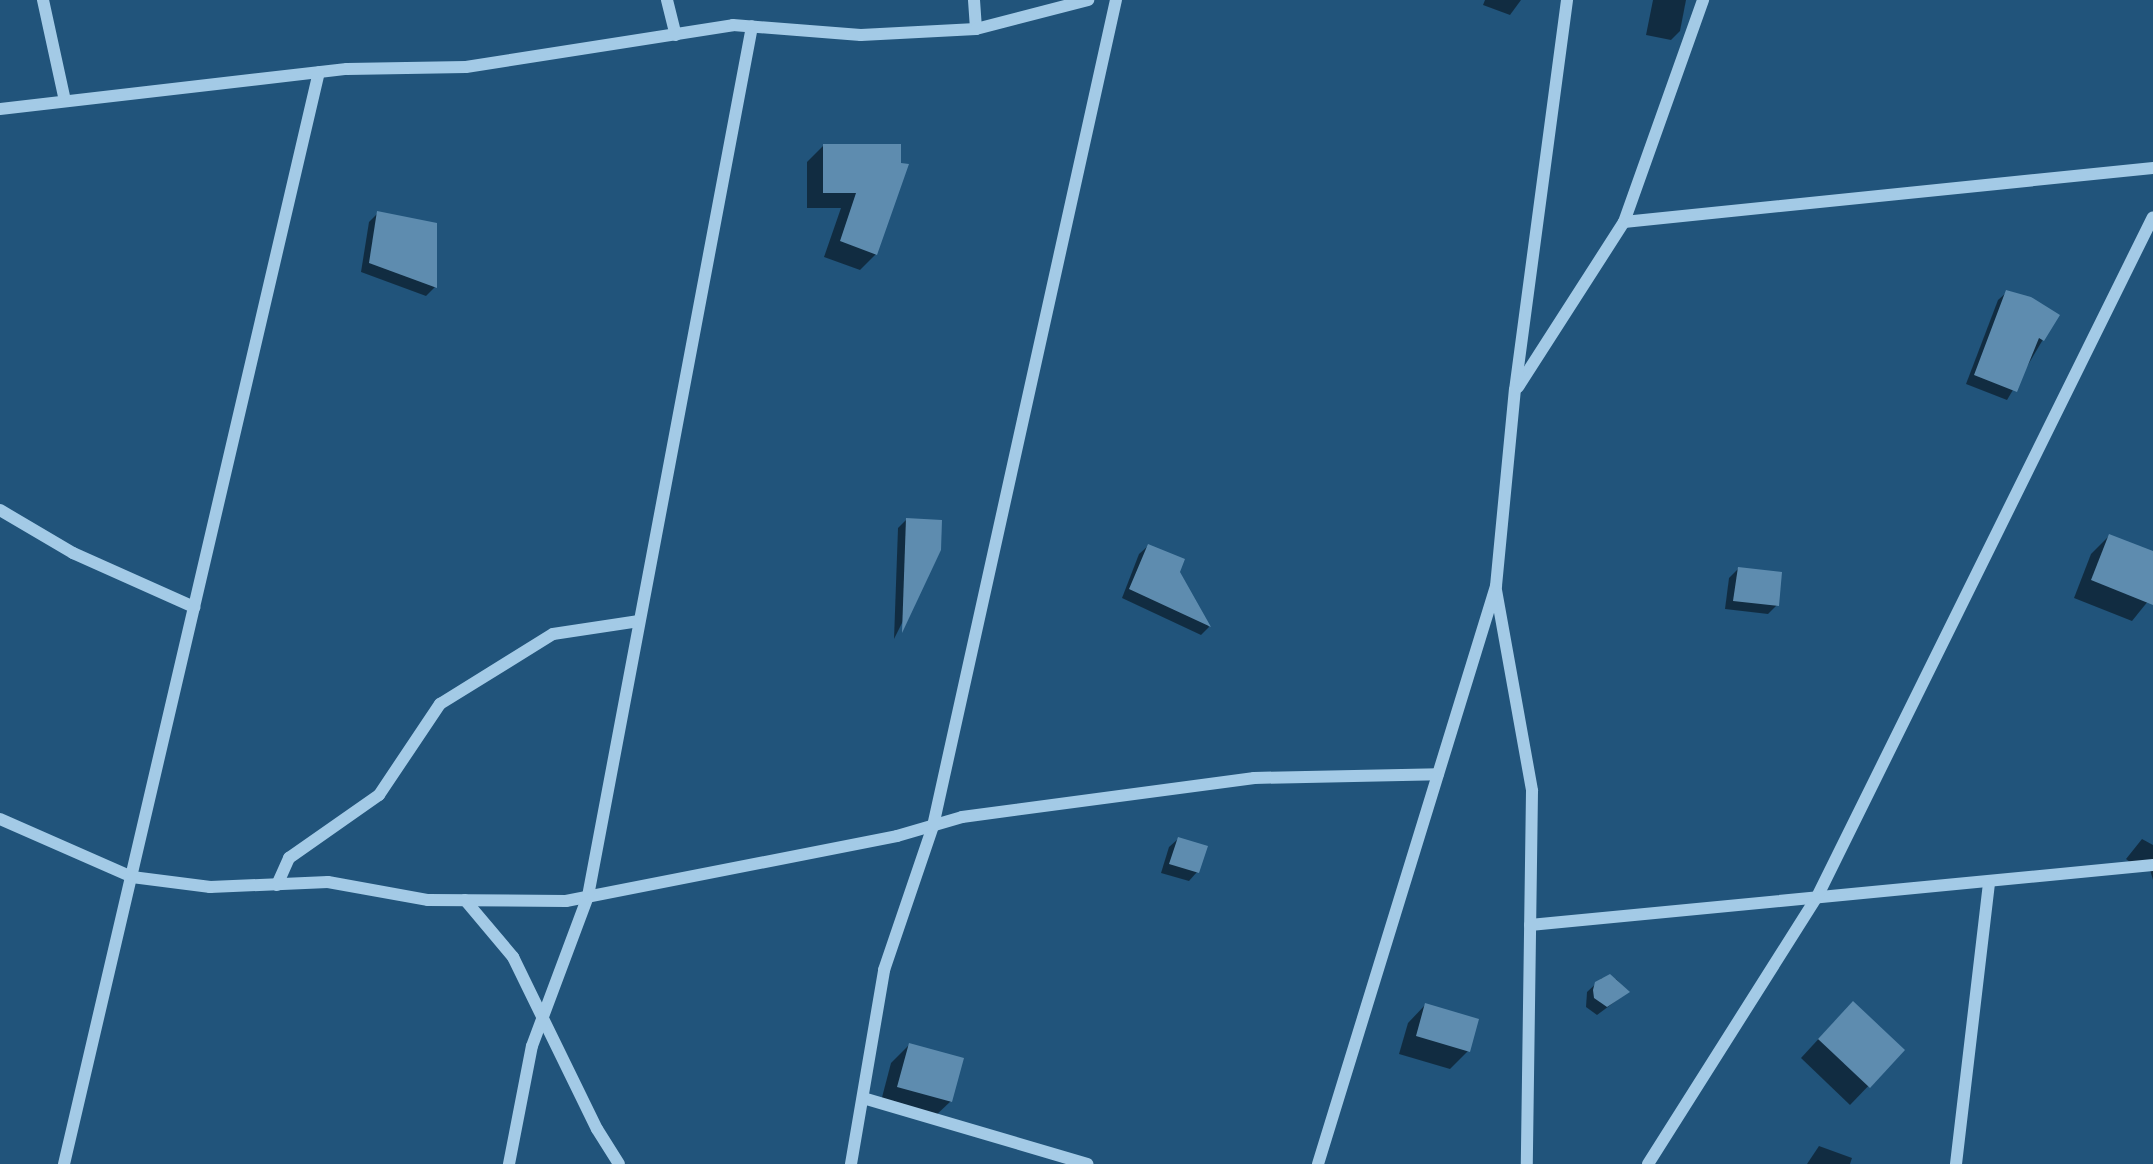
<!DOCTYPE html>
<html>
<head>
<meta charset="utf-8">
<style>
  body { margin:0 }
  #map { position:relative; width:2153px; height:1164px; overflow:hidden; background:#21547b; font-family:Arial,sans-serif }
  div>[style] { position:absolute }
  .shadow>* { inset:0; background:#0007 }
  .building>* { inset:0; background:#5e8caf }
  .minor>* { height:12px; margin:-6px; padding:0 6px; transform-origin:6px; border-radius:6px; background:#a3cae6 }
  span { translate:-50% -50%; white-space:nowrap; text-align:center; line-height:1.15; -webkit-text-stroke:5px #21547b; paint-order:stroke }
</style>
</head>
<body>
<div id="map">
  <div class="shadow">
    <div style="clip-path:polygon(1485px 0,1521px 0,1510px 15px,1483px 5px)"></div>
    <div style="clip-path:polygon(1653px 0,1686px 0,1680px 31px,1671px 40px,1646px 35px)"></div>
    <div style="clip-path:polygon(823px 146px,899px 146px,876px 254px,860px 270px,824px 257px,841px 208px,807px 208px,807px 162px)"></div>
    <div style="clip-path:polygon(378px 213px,435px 287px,426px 296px,361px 272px,369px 222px)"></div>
    <div style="clip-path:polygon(2007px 292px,2057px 316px,2007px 400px,1966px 384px,1998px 300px)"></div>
    <div style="clip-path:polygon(907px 519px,939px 549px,894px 639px,898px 528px)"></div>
    <div style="clip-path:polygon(2109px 536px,2153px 553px,2153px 595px,2132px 621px,2074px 598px,2091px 554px)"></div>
    <div style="clip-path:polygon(1148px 546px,1178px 572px,1209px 627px,1201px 635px,1122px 598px,1139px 554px)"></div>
    <div style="clip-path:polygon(1738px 569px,1777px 605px,1768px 614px,1725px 609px,1729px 578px)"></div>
    <div style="clip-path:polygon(1178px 839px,1197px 872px,1189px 881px,1161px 873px,1169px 847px)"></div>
    <div style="clip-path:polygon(2142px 839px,2153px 845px,2153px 880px,2149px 866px,2134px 865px,2126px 859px)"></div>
    <div style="clip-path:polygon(1602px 978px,1616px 979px,1628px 992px,1597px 1015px,1586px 1007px,1587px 992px)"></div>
    <div style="clip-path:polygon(1426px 1004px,1468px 1051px,1450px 1069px,1399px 1054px,1408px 1023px)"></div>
    <div style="clip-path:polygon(1835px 1021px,1903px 1050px,1850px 1105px,1801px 1058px)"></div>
    <div style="clip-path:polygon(909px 1045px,951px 1101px,932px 1119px,880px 1105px,891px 1063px)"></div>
    <div style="clip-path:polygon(1819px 1146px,1852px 1158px,1850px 1164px,1807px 1164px)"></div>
  </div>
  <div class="building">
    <div style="clip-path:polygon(823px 144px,901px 144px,901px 163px,909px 164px,877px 255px,840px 241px,856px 193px,823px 193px)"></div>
    <div style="clip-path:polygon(377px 211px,437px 223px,437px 288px,369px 263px)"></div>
    <div style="clip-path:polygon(2006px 290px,2031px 297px,2060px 315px,2044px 341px,2039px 338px,2017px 392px,1974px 375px)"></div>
    <div style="clip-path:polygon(906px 518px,942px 520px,941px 550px,902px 633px)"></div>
    <div style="clip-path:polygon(2109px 534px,2153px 551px,2153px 605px,2091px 580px)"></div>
    <div style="clip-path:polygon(1148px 544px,1185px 559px,1180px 572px,1211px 627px,1129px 589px)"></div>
    <div style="clip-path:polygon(1738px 567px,1782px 572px,1779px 606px,1733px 601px)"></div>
    <div style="clip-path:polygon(1178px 837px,1208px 846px,1199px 873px,1169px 864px)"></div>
    <div style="clip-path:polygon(1610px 974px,1630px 992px,1607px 1007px,1594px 998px,1593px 990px,1595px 982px)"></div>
    <div style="clip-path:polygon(1853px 1001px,1905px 1050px,1870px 1088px,1818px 1039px)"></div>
    <div style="clip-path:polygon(1425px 1003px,1479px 1019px,1470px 1052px,1416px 1036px)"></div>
    <div style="clip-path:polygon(909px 1043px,964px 1058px,952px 1102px,897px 1087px)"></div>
  </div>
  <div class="minor">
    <div style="left:43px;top:0;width:103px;rotate:77.7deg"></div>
    <div style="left:667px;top:0;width:36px;rotate:76deg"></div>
    <div style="left:974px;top:0;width:29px;rotate:86deg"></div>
    <div style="left:0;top:109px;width:349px;rotate:-6.6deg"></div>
    <div style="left:347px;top:69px;width:119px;rotate:-1deg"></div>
    <div style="left:466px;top:67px;width:270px;rotate:-8.9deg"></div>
    <div style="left:733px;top:25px;width:128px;rotate:4.5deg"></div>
    <div style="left:861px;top:35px;width:115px;rotate:-3deg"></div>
    <div style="left:976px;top:29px;width:116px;rotate:-14.5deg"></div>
    <div style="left:1624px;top:222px;width:532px;rotate:-5.83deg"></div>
    <div style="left:1518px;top:387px;width:196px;rotate:-57.3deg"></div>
    <div style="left:1624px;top:222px;width:236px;rotate:-70.4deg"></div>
    <div style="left:0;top:510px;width:85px;rotate:30.5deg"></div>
    <div style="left:73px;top:553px;width:133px;rotate:24.1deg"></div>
    <div style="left:1496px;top:590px;width:204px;rotate:79.8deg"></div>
    <div style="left:1532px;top:791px;width:373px;rotate:90.8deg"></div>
    <div style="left:0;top:819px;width:144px;rotate:23.7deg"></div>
    <div style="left:132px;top:877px;width:79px;rotate:7.3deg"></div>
    <div style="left:210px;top:887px;width:118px;rotate:-2.4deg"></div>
    <div style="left:328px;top:882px;width:102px;rotate:10.2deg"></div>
    <div style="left:428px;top:900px;width:138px;rotate:0.4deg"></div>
    <div style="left:566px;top:901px;width:337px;rotate:-11.1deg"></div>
    <div style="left:897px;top:836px;width:68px;rotate:-16.3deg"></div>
    <div style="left:962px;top:817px;width:295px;rotate:-7.6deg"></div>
    <div style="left:1254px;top:778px;width:184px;rotate:-1.2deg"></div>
    <div style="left:277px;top:885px;width:30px;rotate:-66deg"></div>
    <div style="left:289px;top:858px;width:110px;rotate:-35deg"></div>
    <div style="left:379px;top:795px;width:110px;rotate:-56.2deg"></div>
    <div style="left:440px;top:704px;width:133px;rotate:-31.8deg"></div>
    <div style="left:553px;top:634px;width:87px;rotate:-8.6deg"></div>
    <div style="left:465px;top:900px;width:75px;rotate:49.9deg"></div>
    <div style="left:513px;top:957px;width:191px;rotate:64deg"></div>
    <div style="left:597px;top:1129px;width:41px;rotate:57.8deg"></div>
    <div style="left:1530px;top:925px;width:626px;rotate:-5.5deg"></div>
    <div style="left:863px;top:1098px;width:234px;rotate:16.4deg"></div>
    <div style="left:64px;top:1164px;width:1121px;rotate:-76.86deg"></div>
    <div style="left:509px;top:1164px;width:120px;rotate:-79deg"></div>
    <div style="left:532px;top:1046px;width:160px;rotate:-69.5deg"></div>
    <div style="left:588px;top:896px;width:885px;rotate:-79.32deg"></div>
    <div style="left:851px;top:1164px;width:197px;rotate:-80.3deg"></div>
    <div style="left:884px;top:970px;width:152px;rotate:-71.2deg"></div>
    <div style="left:933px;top:826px;width:846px;rotate:-77.51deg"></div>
    <div style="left:1318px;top:1164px;width:605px;rotate:-72.88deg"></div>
    <div style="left:1496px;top:586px;width:197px;rotate:-84.5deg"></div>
    <div style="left:1515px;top:390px;width:393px;rotate:-82.4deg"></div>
    <div style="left:1648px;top:1164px;width:316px;rotate:-57.7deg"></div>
    <div style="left:1817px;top:897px;width:758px;rotate:-63.71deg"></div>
    <div style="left:1956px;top:1164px;width:284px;rotate:-83.3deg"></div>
  </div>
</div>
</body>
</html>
